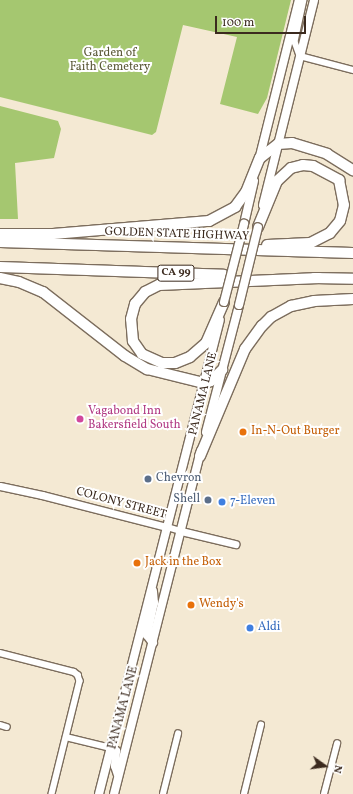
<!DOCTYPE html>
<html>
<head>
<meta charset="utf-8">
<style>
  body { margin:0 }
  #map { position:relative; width:353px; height:794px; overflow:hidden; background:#f4e9d3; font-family:Vollkorn,serif }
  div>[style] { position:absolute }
  .green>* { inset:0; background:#a5c770 }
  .roads { filter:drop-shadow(1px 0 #7c6d5d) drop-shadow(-1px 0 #7c6d5d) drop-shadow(0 1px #7c6d5d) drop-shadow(0 -1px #7c6d5d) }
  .minor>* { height:5.5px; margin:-2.75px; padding:0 2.75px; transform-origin:2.75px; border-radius:2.75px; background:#fff }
  .tertiary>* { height:7px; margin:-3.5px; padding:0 3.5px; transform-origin:3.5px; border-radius:3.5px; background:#fff }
  .secondary>* { height:8px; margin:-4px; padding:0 4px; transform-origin:4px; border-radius:4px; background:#fff }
  .motorway>* { height:10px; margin:-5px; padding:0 5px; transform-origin:5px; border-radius:5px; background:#fff }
  .bridges { filter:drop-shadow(1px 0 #7c6d5d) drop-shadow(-1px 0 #7c6d5d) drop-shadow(0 1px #7c6d5d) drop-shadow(0 -1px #7c6d5d) }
  .secondary-bridge>* { height:8px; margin:-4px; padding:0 4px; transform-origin:4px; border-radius:4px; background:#fff }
  .dots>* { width:11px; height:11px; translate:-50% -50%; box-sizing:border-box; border:2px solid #fff; border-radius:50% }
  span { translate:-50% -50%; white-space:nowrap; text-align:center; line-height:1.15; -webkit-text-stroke:4px #fff; paint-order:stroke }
  .shield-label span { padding:1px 3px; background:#fff; border:1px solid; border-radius:3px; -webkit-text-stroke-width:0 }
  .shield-label { font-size:11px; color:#3b2a1e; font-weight:700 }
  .park-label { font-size:12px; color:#5b5937 }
  .street-label { font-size:12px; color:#3b2a1e }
  .hotel-label { font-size:12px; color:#b23c85 }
  .left { translate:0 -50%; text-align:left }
  .food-label { font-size:12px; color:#c56008 }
  .service-label { font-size:12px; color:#4e5e75 }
  .right { translate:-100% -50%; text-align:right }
  .shop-label { font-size:12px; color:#366cbe }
  .north { position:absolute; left:305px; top:746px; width:40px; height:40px; -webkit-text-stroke:3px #fff; paint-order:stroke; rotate:104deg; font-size:11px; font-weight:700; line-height:16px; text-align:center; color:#3b2a1e }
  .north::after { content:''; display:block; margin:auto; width:14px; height:18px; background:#3b2a1e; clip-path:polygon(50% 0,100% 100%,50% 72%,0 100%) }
  .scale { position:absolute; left:215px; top:16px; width:91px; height:18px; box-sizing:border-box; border:2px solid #3b2a1e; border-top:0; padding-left:5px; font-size:12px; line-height:14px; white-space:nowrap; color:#3b2a1e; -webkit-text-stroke:3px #fff; paint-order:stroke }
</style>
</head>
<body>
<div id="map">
  <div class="green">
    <div style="clip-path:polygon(0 0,291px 0,267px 98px,258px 114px,220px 104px,237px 37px,183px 25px,156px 132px,152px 135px,0 97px)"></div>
    <div style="clip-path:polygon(0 106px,58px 121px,61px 129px,54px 158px,15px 163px,18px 219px,0 219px)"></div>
  </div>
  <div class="roads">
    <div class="minor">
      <div style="left:304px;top:0;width:43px;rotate:102.1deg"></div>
      <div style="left:295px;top:42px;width:15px;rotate:70deg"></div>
      <div style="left:300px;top:56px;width:55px;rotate:14.8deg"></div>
      <div style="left:167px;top:527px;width:15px;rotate:16deg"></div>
      <div style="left:0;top:653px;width:76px;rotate:14.4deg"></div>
      <div style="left:74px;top:672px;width:5px;rotate:37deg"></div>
      <div style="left:78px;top:675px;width:6px;rotate:72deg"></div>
      <div style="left:80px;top:681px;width:116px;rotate:103.9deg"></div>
      <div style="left:0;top:725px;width:7px;rotate:16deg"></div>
      <div style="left:66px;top:737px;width:46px;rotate:13.7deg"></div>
      <div style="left:163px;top:794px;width:62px;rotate:-76deg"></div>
      <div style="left:244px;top:794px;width:71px;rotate:-76.2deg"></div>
      <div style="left:324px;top:794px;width:52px;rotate:-75.4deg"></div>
    </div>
    <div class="tertiary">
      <div style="left:0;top:486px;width:43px;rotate:12.1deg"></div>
      <div style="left:42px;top:495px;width:129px;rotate:14.4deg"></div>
      <div style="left:181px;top:531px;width:56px;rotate:13.5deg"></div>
    </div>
    <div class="secondary">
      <div style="left:259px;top:160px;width:165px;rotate:-76deg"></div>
      <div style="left:263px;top:205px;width:211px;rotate:-76deg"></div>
      <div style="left:244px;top:224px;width:44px;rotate:-76.9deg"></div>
      <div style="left:206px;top:432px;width:131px;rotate:-75.4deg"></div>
      <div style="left:153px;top:643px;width:10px;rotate:-127deg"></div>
      <div style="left:147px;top:635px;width:33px;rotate:-78deg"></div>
      <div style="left:154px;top:603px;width:12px;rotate:-95deg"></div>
      <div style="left:111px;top:748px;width:6px;rotate:31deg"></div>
      <div style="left:116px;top:751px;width:15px;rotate:94deg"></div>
      <div style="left:115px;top:766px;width:9px;rotate:72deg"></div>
      <div style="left:99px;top:794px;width:489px;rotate:-75.7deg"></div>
      <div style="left:114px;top:794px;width:354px;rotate:-75.8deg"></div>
    </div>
    <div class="motorway">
      <div style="left:258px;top:227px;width:50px;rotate:-67.6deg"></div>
      <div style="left:277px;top:181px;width:19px;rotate:-43deg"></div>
      <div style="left:291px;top:168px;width:12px;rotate:-14deg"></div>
      <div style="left:303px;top:165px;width:10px;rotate:6deg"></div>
      <div style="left:313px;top:166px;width:30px;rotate:28deg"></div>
      <div style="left:339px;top:180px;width:25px;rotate:79deg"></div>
      <div style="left:344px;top:205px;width:16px;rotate:104deg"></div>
      <div style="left:340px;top:221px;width:16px;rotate:130deg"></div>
      <div style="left:330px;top:233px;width:22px;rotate:153deg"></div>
      <div style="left:310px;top:243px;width:43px;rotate:177.3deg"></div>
      <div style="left:0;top:234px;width:53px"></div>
      <div style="left:53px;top:234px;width:157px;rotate:-4.8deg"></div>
      <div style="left:209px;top:221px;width:30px;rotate:-28deg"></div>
      <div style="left:235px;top:207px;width:19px;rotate:-54deg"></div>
      <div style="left:246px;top:192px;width:37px;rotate:-68deg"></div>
      <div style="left:260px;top:158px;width:23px;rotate:-38deg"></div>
      <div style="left:278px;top:144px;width:14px;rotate:-4deg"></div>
      <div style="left:292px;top:143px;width:37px;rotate:17deg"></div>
      <div style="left:327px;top:154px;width:31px;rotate:32deg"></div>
      <div style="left:0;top:242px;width:353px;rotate:1.8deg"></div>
      <div style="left:0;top:267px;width:224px;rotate:2deg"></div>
      <div style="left:0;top:278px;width:19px;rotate:12deg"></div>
      <div style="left:19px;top:282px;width:26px;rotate:23deg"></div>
      <div style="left:43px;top:292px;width:104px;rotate:38deg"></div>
      <div style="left:125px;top:356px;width:26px;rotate:31deg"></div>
      <div style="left:147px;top:369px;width:59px;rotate:13.8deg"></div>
      <div style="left:204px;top:383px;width:7px;rotate:-16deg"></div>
      <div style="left:211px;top:381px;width:16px;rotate:-45deg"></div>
      <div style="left:314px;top:278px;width:39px;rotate:1deg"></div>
      <div style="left:224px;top:302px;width:45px;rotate:113.7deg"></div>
      <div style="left:206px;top:343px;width:21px;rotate:139deg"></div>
      <div style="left:190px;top:357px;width:16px;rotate:158deg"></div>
      <div style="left:175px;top:363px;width:13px;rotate:180deg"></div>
      <div style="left:162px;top:363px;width:22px;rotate:-156deg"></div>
      <div style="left:142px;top:354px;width:16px;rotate:-125deg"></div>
      <div style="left:133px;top:341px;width:22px;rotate:-95deg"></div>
      <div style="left:131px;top:319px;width:16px;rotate:-75deg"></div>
      <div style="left:135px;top:304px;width:16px;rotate:-50deg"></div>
      <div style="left:145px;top:292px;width:16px;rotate:-27deg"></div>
      <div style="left:159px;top:285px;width:160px;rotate:-2.5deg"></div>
      <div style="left:200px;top:456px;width:116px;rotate:-67.2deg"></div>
      <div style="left:245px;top:349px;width:29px;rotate:-54deg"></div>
      <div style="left:262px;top:326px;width:13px;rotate:-45deg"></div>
      <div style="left:271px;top:317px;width:23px;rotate:-29deg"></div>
      <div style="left:291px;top:306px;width:24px;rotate:-12deg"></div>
      <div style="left:314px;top:301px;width:39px;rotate:-3deg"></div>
    </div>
  </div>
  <div class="bridges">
    <div class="secondary-bridge">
      <div style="left:224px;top:302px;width:81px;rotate:-75.6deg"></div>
      <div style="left:239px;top:305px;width:80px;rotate:-76.3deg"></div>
    </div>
  </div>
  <div class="dots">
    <div style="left:80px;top:419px;background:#d1479c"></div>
    <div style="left:243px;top:432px;background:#e8710a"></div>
    <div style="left:148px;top:479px;background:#5c6f8a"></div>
    <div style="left:208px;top:500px;background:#5c6f8a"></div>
    <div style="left:222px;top:502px;background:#3f7fe0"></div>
    <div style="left:137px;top:563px;background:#e8710a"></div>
    <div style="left:191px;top:605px;background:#e8710a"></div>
    <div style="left:250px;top:628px;background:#3f7fe0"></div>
  </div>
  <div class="shield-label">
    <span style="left:176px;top:273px">CA 99</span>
  </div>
  <div class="park-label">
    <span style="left:110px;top:61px">Garden of<br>Faith Cemetery</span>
  </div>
  <div class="street-label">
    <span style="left:177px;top:235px;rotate:2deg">GOLDEN STATE HIGHWAY</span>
    <span style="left:204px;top:394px;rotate:-76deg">PANAMA LANE</span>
    <span style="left:121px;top:504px;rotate:15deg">COLONY STREET</span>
    <span style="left:124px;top:708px;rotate:-75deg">PANAMA LANE</span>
  </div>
  <div class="hotel-label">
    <span class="left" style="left:88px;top:419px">Vagabond Inn<br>Bakersfield South</span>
  </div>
  <div class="food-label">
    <span class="left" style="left:251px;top:432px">In-N-Out Burger</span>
    <span class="left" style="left:145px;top:563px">Jack in the Box</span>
    <span class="left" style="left:199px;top:605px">Wendy's</span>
  </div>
  <div class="service-label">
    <span class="left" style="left:156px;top:479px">Chevron</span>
    <span class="right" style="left:200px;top:500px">Shell</span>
  </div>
  <div class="shop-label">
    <span class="left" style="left:230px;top:502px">7-Eleven</span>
    <span class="left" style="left:258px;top:628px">Aldi</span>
  </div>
  <div class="north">N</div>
  <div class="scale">100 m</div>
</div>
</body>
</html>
